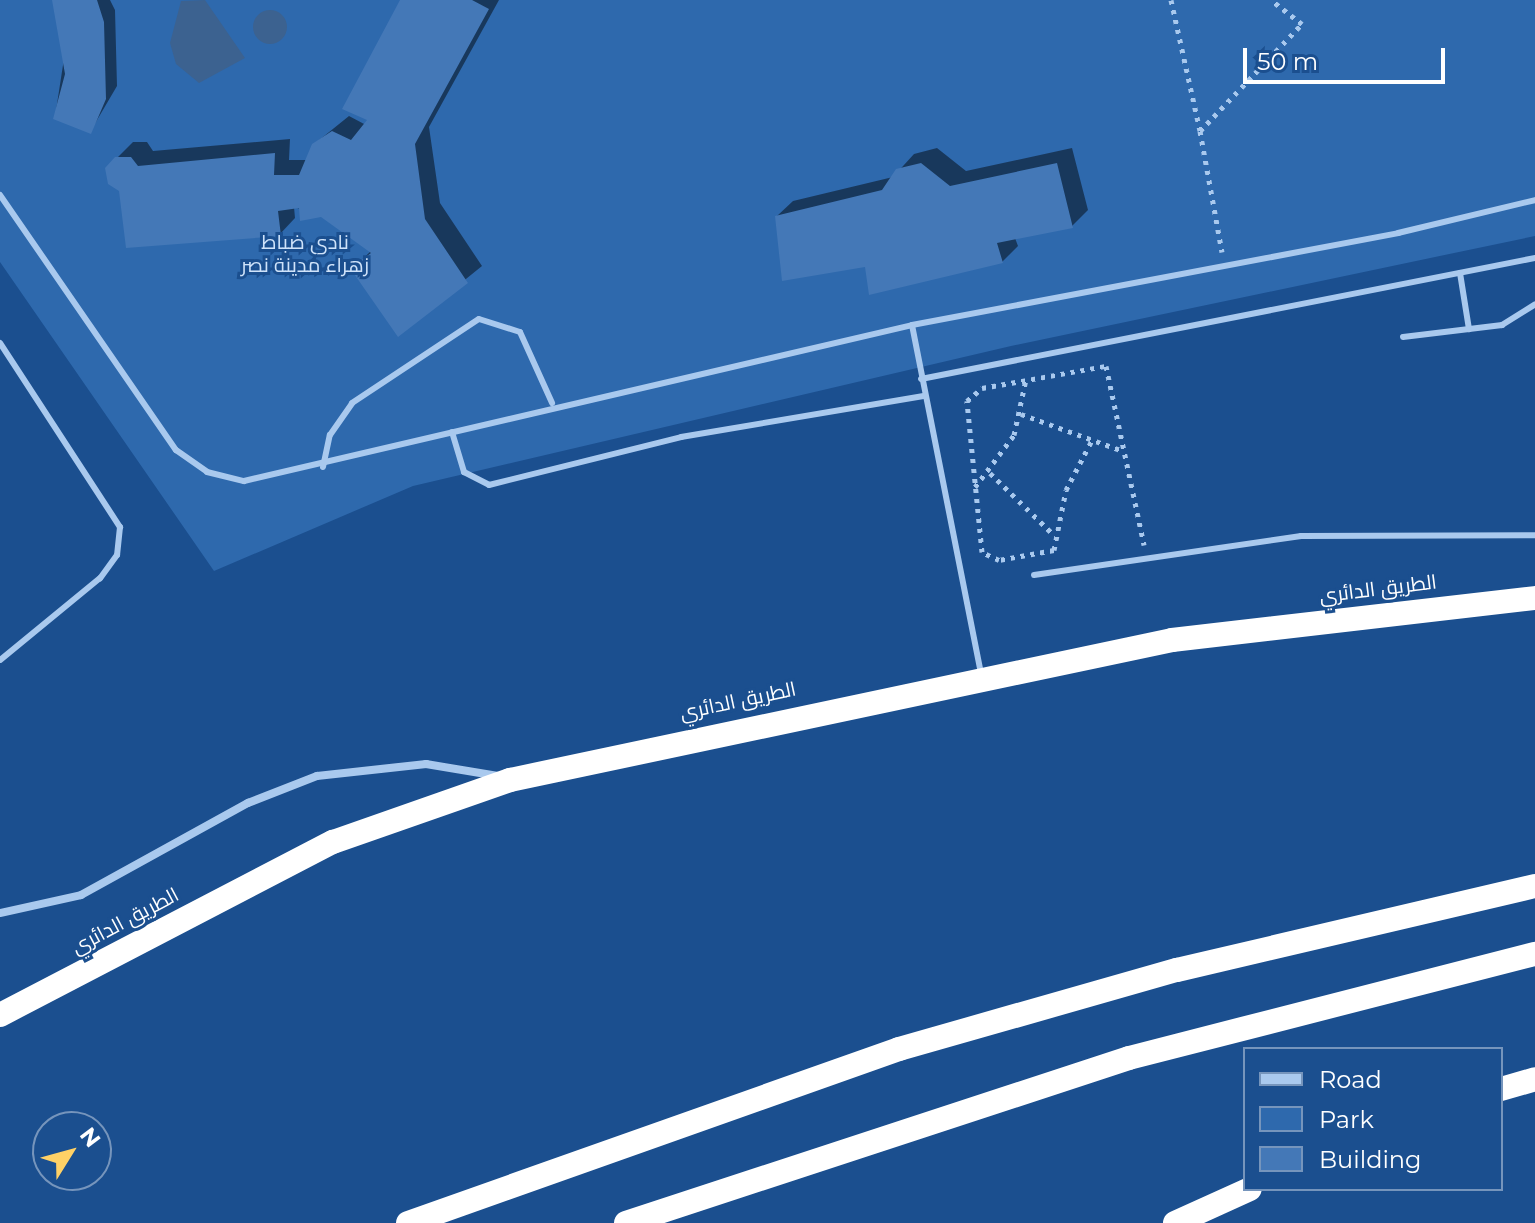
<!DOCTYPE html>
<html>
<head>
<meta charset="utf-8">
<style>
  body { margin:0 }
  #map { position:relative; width:1535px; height:1223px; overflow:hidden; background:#1b4f8f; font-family:Montserrat,Cairo,sans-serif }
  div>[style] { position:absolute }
  .green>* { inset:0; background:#2e69ad }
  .water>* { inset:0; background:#3c6290 }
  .round { border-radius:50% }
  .shadow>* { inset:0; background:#0007 }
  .building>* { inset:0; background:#4478b7 }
  .path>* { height:5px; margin-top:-2.5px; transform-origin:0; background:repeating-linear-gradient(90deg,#a9c9ee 0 4px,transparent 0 10px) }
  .lane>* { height:6px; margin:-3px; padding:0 3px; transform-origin:3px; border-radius:3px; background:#a9c9ee }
  .street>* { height:8px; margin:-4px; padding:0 4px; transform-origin:4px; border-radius:4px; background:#a9c9ee }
  .highway>* { height:24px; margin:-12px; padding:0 12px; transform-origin:12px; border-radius:12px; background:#fff }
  span { translate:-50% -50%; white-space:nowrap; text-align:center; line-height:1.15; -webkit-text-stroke:6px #1b4f8f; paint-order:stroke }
  .park-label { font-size:20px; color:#cfe3fa }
  .street-label { font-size:20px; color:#fff }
  .legend { position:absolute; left:1243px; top:1047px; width:260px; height:144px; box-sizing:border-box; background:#1b4f8f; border:2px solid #7695bc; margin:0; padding:10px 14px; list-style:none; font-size:24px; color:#fff }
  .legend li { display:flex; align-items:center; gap:16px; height:40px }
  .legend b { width:40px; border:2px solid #7695bc }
  .north { position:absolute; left:32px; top:1111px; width:80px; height:80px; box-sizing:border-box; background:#1b4f8f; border:2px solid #7695bc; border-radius:50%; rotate:53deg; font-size:22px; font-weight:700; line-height:32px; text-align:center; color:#fff }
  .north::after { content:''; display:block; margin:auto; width:28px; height:36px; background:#ffd166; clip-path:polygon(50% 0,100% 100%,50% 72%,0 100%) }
  .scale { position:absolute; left:1243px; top:48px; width:202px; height:36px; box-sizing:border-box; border:4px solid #fff; border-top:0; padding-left:10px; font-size:24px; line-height:28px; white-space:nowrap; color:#fff; -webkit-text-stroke:6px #1b4f8f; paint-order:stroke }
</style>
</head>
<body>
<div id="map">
  <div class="green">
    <div style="clip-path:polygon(0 0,1535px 0,1535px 236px,1011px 346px,413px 486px,214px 571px,0 262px)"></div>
  </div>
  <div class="water">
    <div style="clip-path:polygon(205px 0,245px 58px,199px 83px,176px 64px,170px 43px,181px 1px)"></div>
    <div class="round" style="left:253px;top:10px;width:34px;height:34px"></div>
  </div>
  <div class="shadow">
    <div style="clip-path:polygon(54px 0,110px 0,115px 10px,117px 86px,90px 132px,55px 117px,67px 39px)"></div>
    <div style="clip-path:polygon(402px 0,499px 0,429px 127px,440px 203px,482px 266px,398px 334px,353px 268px,371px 251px,321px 215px,294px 207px,295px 218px,280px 234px,121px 190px,107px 168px,133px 142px,147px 142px,153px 151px,290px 139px,289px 160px,307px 160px,313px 145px,349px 116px,366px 125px)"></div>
    <div style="clip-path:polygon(937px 148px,966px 171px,1072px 148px,1088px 210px,1072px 226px,1015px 238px,1018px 246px,1002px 262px,867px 265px,777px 216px,793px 201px,893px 177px,914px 154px)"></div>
  </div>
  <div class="building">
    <div style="clip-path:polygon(52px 0,97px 0,104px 22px,106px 99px,91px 134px,53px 119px,65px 74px)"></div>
    <div style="clip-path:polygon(400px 0,472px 0,489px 9px,415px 144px,425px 219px,468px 283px,398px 337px,350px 268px,371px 253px,321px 217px,300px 221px,299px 208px,278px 211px,281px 236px,126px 248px,119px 191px,108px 184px,105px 168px,115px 157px,131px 157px,138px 166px,275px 153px,274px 175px,299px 175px,312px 144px,332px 131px,351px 140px,367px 120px,342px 109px)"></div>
    <div style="clip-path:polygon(921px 163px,950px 186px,1057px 163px,1073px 228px,997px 243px,1003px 263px,869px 295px,865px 267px,782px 281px,775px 216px,882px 190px,896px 169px)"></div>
  </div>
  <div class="path">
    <div style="left:1171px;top:0;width:134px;rotate:77.5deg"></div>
    <div style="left:1200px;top:131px;width:148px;rotate:-46.4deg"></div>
    <div style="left:1302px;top:24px;width:39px;rotate:-142deg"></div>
    <div style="left:1200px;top:131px;width:123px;rotate:79.7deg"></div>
    <div style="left:1021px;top:414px;width:109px;rotate:19.9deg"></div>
    <div style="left:990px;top:473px;width:86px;rotate:44.1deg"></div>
    <div style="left:975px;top:487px;width:65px;rotate:-53.1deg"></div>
    <div style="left:1014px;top:435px;width:57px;rotate:-77.9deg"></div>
    <div style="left:1054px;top:550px;width:56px;rotate:169.7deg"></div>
    <div style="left:999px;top:560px;width:19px;rotate:-155deg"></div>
    <div style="left:982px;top:552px;width:152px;rotate:-95.7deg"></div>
    <div style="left:967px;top:401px;width:20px;rotate:-41deg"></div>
    <div style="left:982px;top:388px;width:126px;rotate:-10.1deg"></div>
    <div style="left:1106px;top:366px;width:183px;rotate:78deg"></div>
    <div style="left:1054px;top:550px;width:61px;rotate:-78.7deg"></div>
    <div style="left:1066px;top:490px;width:56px;rotate:-62.5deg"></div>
  </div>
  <div class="lane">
    <div style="left:0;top:195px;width:310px;rotate:55.4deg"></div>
    <div style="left:176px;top:450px;width:38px;rotate:35deg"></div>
    <div style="left:207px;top:472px;width:38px;rotate:14deg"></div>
    <div style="left:244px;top:481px;width:686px;rotate:-13.14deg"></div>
    <div style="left:912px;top:325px;width:495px;rotate:-10.7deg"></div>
    <div style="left:1398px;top:233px;width:141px;rotate:-13.5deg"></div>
    <div style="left:1460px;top:273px;width:57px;rotate:80.9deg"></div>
    <div style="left:912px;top:325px;width:356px;rotate:78.8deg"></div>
    <div style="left:1403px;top:337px;width:100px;rotate:-6.9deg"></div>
    <div style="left:1502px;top:325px;width:39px;rotate:-32deg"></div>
    <div style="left:0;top:343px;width:220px;rotate:56.9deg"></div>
    <div style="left:120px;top:527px;width:28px;rotate:96deg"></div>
    <div style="left:117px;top:555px;width:29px;rotate:126deg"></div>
    <div style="left:100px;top:578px;width:129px;rotate:140.6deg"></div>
    <div style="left:921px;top:379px;width:626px;rotate:-11.15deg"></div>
    <div style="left:452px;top:432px;width:42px;rotate:73.3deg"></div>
    <div style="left:464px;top:472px;width:28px;rotate:27deg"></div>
    <div style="left:489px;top:485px;width:198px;rotate:-14deg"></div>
    <div style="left:681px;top:437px;width:246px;rotate:-9.6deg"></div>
    <div style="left:323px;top:467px;width:33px;rotate:-78deg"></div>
    <div style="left:330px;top:435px;width:39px;rotate:-55deg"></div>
    <div style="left:352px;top:403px;width:152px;rotate:-33.5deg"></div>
    <div style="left:479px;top:319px;width:43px;rotate:17.6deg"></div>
    <div style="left:520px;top:332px;width:78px;rotate:65.7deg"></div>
    <div style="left:1034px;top:575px;width:270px;rotate:-8.3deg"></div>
    <div style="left:1301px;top:536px;width:234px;rotate:-0.2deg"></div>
  </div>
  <div class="street">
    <div style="left:0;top:913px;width:83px;rotate:-12.5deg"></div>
    <div style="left:81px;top:895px;width:191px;rotate:-28.9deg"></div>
    <div style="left:248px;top:803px;width:74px;rotate:-21.4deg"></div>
    <div style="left:317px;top:776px;width:110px;rotate:-6.3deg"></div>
    <div style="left:426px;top:764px;width:73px;rotate:9.5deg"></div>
  </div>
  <div class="highway">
    <div style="left:0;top:1015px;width:375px;rotate:-27.5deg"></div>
    <div style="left:333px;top:842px;width:188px;rotate:-19.3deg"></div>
    <div style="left:510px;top:780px;width:677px;rotate:-11.94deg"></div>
    <div style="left:1172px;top:640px;width:365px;rotate:-6.6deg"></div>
    <div style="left:1501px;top:1089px;width:35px;rotate:-16deg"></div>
    <div style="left:408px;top:1223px;width:521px;rotate:-19.51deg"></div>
    <div style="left:899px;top:1049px;width:289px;rotate:-15.9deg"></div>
    <div style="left:1177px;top:970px;width:368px;rotate:-13.2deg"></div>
    <div style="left:626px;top:1223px;width:529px;rotate:-18.16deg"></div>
    <div style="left:1129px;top:1058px;width:419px;rotate:-14.4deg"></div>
    <div style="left:1175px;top:1223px;width:82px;rotate:-24.4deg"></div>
  </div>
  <div class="park-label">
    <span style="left:305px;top:254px">نادى ضباط<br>زهراء مدينة نصر</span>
  </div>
  <div class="street-label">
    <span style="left:1378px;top:589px;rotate:-7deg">الطريق الدائري</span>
    <span style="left:738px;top:701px;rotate:-12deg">الطريق الدائري</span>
    <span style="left:125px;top:921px;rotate:-28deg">الطريق الدائري</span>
  </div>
  <ul class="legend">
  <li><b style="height:10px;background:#a9c9ee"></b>Road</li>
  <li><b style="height:22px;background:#2e69ad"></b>Park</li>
  <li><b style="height:22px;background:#4478b7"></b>Building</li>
  </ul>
  <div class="north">N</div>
  <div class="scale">50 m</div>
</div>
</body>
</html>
